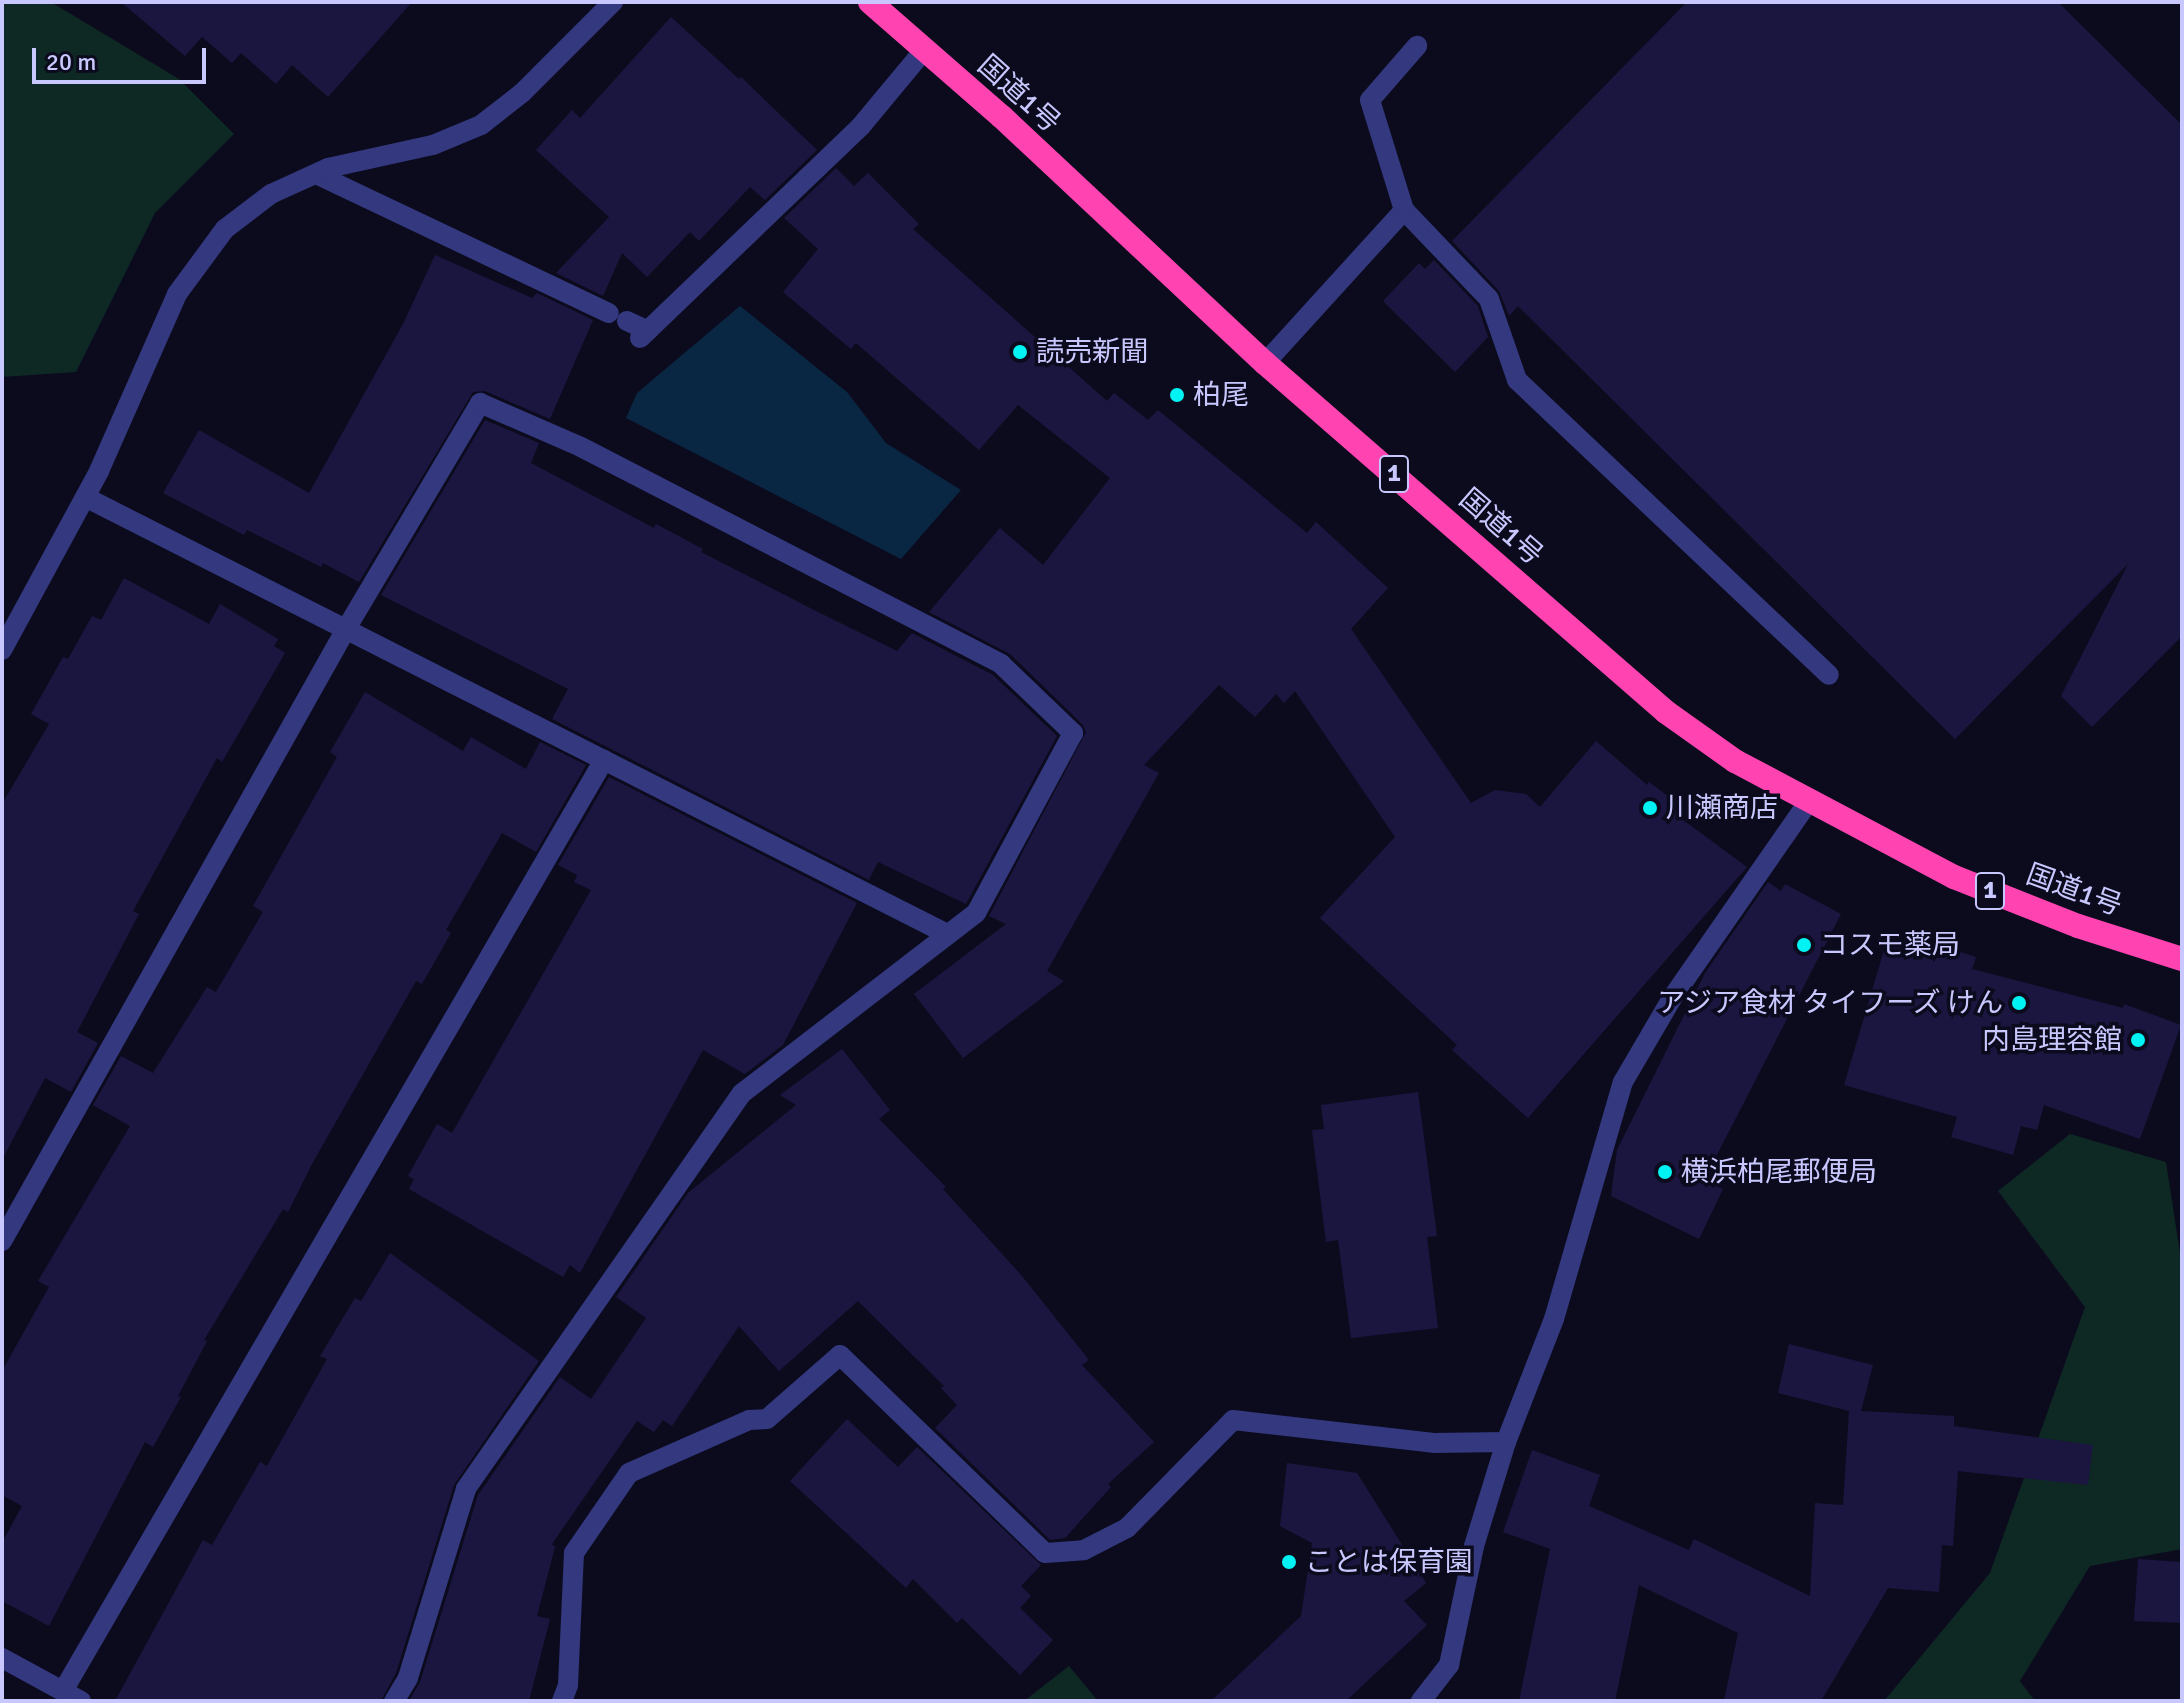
<!DOCTYPE html>
<html>
<head>
<meta charset="utf-8">
<style>
  body { margin:0 }
  #map { position:relative; width:2184px; height:1703px; overflow:hidden; background:#0c0b1e; font-family:Signika,"Noto Sans JP",sans-serif }
  div>[style] { position:absolute }
  .green>* { inset:0; background:#0e2824 }
  .water>* { inset:0; background:#092643 }
  .building>* { inset:0; background:#1a1640 }
  .minor>* { height:20px; margin:-10px; padding:0 10px; transform-origin:10px; border-radius:10px; background:#33387f }
  .highway>* { height:24px; margin:-12px; padding:0 12px; transform-origin:12px; border-radius:12px; background:#ff43b1 }
  .dots>* { width:22px; height:22px; translate:-50% -50%; box-sizing:border-box; border:4px solid #0c0b1e; border-radius:50% }
  span { translate:-50% -50%; white-space:nowrap; text-align:center; line-height:1.15; -webkit-text-stroke:7px #0c0b1e; paint-order:stroke }
  .shield-label span { padding:2px 6px; background:#0c0b1e; border:2px solid; border-radius:6px; -webkit-text-stroke-width:0 }
  .shield-label { font-size:26px; color:#c8c8ff; font-weight:700 }
  .street-label { font-size:28px; color:#c8c8ff }
  .poi-label { font-size:28px; color:#c8c8ff }
  .left { translate:0 -50%; text-align:left }
  .right { translate:-100% -50%; text-align:right }
  .frame { position:absolute; inset:0; border:4px solid #c8c8ff; pointer-events:none }
  .scale { position:absolute; left:32px; top:48px; width:174px; height:36px; box-sizing:border-box; border:4px solid #c8c8ff; border-top:0; padding-left:10px; font-size:24px; line-height:28px; white-space:nowrap; color:#c8c8ff; -webkit-text-stroke:6px #0c0b1e; paint-order:stroke }
</style>
</head>
<body>
<div id="map">
  <div class="green">
    <div style="clip-path:polygon(2px 2px,51px 2px,179px 79px,234px 134px,155px 213px,76px 372px,2px 377px)"></div>
    <div style="clip-path:polygon(2070px 1134px,2166px 1162px,2182px 1266px,2182px 1549px,2090px 1566px,2020px 1681px,2035px 1701px,1884px 1701px,1990px 1573px,2085px 1307px,1998px 1191px)"></div>
    <div style="clip-path:polygon(1069px 1666px,1098px 1701px,1024px 1701px)"></div>
  </div>
  <div class="water">
    <div style="clip-path:polygon(740px 306px,847px 392px,886px 443px,961px 490px,901px 559px,626px 418px,637px 393px)"></div>
  </div>
  <div class="building">
    <div style="clip-path:polygon(121px 2px,412px 2px,328px 97px,292px 65px,276px 84px,241px 53px,232px 63px,202px 37px,185px 56px)"></div>
    <div style="clip-path:polygon(1687px 2px,2058px 2px,2182px 125px,2182px 636px,2092px 727px,2061px 696px,2128px 564px,1955px 739px,1518px 306px,1509px 316px,1499px 291px,1452px 241px)"></div>
    <div style="clip-path:polygon(671px 17px,739px 79px,741px 77px,817px 150px,765px 200px,750px 187px,699px 241px,690px 232px,647px 277px,622px 253px,603px 296px,556px 273px,609px 217px,536px 150px,572px 110px,580px 118px)"></div>
    <div style="clip-path:polygon(836px 168px,854px 186px,868px 173px,919px 224px,913px 229px,1107px 401px,1114px 393px,1148px 420px,1158px 410px,1307px 533px,1316px 522px,1388px 588px,1351px 629px,1471px 803px,1495px 790px,1526px 794px,1540px 807px,1596px 741px,1647px 785px,1649px 782px,1685px 809px,1679px 817px,1747px 867px,1528px 1118px,1452px 1050px,1457px 1045px,1320px 918px,1395px 837px,1295px 691px,1284px 703px,1276px 694px,1255px 717px,1219px 685px,1144px 765px,1159px 773px,1047px 971px,1064px 981px,963px 1058px,914px 994px,1006px 924px,989px 916px,1086px 732px,1082px 724px,1010px 654px,929px 612px,1000px 528px,1043px 565px,1110px 478px,1018px 405px,979px 450px,856px 343px,851px 349px,783px 292px,818px 249px,784px 218px)"></div>
    <div style="clip-path:polygon(435px 255px,532px 298px,537px 293px,593px 320px,550px 419px,485px 391px,473px 392px,359px 582px,323px 563px,321px 567px,247px 530px,244px 535px,163px 493px,199px 430px,309px 493px,403px 324px)"></div>
    <div style="clip-path:polygon(1434px 260px,1478px 306px,1488px 337px,1455px 372px,1383px 301px,1419px 263px,1425px 269px)"></div>
    <div style="clip-path:polygon(485px 420px,539px 443px,531px 463px,654px 528px,656px 524px,703px 549px,701px 552px,814px 610px,897px 651px,912px 633px,993px 675px,1057px 736px,966px 904px,878px 862px,869px 880px,552px 719px,568px 689px,381px 595px)"></div>
    <div style="clip-path:polygon(124px 578px,209px 624px,220px 604px,278px 639px,274px 646px,285px 653px,222px 762px,217px 758px,133px 911px,139px 914px,77px 1032px,98px 1043px,71px 1092px,45px 1078px,2px 1160px,2px 804px,49px 724px,31px 714px,63px 657px,68px 659px,92px 616px,101px 620px)"></div>
    <div style="clip-path:polygon(365px 692px,463px 751px,471px 737px,526px 769px,540px 742px,586px 765px,536px 852px,502px 833px,446px 930px,451px 933px,422px 984px,416px 981px,312px 1164px,288px 1212px,283px 1209px,204px 1340px,207px 1341px,178px 1396px,181px 1397px,153px 1447px,145px 1442px,49px 1626px,2px 1601px,2px 1543px,22px 1506px,2px 1495px,2px 1371px,49px 1287px,38px 1281px,130px 1126px,93px 1105px,121px 1056px,153px 1073px,207px 987px,216px 992px,263px 912px,253px 906px,337px 757px,330px 752px)"></div>
    <div style="clip-path:polygon(609px 777px,857px 903px,783px 1045px,745px 1074px,703px 1050px,580px 1273px,570px 1265px,563px 1277px,409px 1189px,414px 1179px,408px 1176px,437px 1124px,452px 1133px,591px 890px,574px 882px,577px 875px,558px 865px)"></div>
    <div style="clip-path:polygon(1768px 882px,1781px 891px,1785px 884px,1841px 914px,1704px 1180px,1723px 1189px,1699px 1239px,1611px 1196px,1617px 1150px,1705px 973px)"></div>
    <div style="clip-path:polygon(1890px 930px,1976px 957px,1972px 969px,2123px 1008px,2124px 1004px,2181px 1025px,2140px 1139px,2044px 1105px,2037px 1130px,2021px 1126px,2013px 1155px,1951px 1137px,1957px 1117px,1844px 1085px)"></div>
    <div style="clip-path:polygon(842px 1049px,890px 1110px,879px 1119px,946px 1187px,943px 1189px,1022px 1276px,1089px 1360px,1082px 1365px,1154px 1442px,1108px 1484px,1111px 1487px,1065px 1538px,1050px 1540px,935px 1428px,957px 1405px,941px 1388px,944px 1386px,858px 1301px,779px 1371px,739px 1326px,672px 1426px,663px 1420px,654px 1432px,637px 1421px,552px 1544px,555px 1547px,537px 1616px,550px 1619px,529px 1701px,409px 1701px,420px 1682px,478px 1495px,560px 1377px,591px 1399px,646px 1318px,616px 1297px,688px 1193px,796px 1105px,780px 1095px)"></div>
    <div style="clip-path:polygon(1418px 1092px,1437px 1236px,1427px 1237px,1438px 1328px,1351px 1338px,1338px 1240px,1326px 1242px,1312px 1130px,1324px 1129px,1321px 1105px)"></div>
    <div style="clip-path:polygon(390px 1253px,539px 1361px,454px 1485px,396px 1673px,381px 1701px,115px 1701px,203px 1540px,212px 1545px,260px 1462px,267px 1466px,327px 1359px,320px 1356px,355px 1298px,361px 1301px)"></div>
    <div style="clip-path:polygon(1789px 1344px,1873px 1365px,1861px 1411px,1954px 1416px,1954px 1426px,2093px 1445px,2088px 1485px,1958px 1471px,1953px 1546px,1942px 1545px,1939px 1592px,1888px 1588px,1821px 1701px,1724px 1701px,1738px 1633px,1639px 1585px,1615px 1701px,1519px 1701px,1550px 1549px,1503px 1532px,1532px 1450px,1600px 1475px,1589px 1506px,1689px 1550px,1694px 1539px,1810px 1596px,1815px 1503px,1843px 1505px,1849px 1411px,1778px 1393px)"></div>
    <div style="clip-path:polygon(847px 1419px,898px 1467px,917px 1447px,1041px 1565px,1021px 1586px,1031px 1596px,1020px 1608px,1053px 1640px,1020px 1675px,962px 1618px,957px 1623px,913px 1579px,906px 1588px,790px 1481px)"></div>
    <div style="clip-path:polygon(1287px 1463px,1357px 1473px,1426px 1583px,1404px 1601px,1427px 1625px,1346px 1701px,1211px 1701px,1301px 1616px,1312px 1543px,1280px 1526px)"></div>
    <div style="clip-path:polygon(2138px 1559px,2182px 1562px,2182px 1623px,2134px 1621px)"></div>
  </div>
  <div class="minor">
    <div style="left:316px;top:174px;width:324px;rotate:25.4deg"></div>
    <div style="left:1404px;top:210px;width:123px;rotate:46.3deg"></div>
    <div style="left:1489px;top:299px;width:86px;rotate:70.9deg"></div>
    <div style="left:1517px;top:380px;width:429px;rotate:43.4deg"></div>
    <div style="left:627px;top:321px;width:23px;rotate:25deg"></div>
    <div style="left:640px;top:338px;width:306px;rotate:-43.8deg"></div>
    <div style="left:861px;top:126px;width:99px;rotate:-50.3deg"></div>
    <div style="left:1265px;top:363px;width:207px;rotate:-47.7deg"></div>
    <div style="left:1404px;top:210px;width:115px;rotate:-107.2deg"></div>
    <div style="left:1370px;top:100px;width:72px;rotate:-49deg"></div>
    <div style="left:85px;top:497px;width:966px;rotate:26.88deg"></div>
    <div style="left:2px;top:650px;width:204px;rotate:-61.5deg"></div>
    <div style="left:99px;top:471px;width:193px;rotate:-66.2deg"></div>
    <div style="left:177px;top:294px;width:81px;rotate:-53.6deg"></div>
    <div style="left:225px;top:229px;width:58px;rotate:-37.3deg"></div>
    <div style="left:271px;top:194px;width:63px;rotate:-24.5deg"></div>
    <div style="left:328px;top:168px;width:107px;rotate:-12.4deg"></div>
    <div style="left:433px;top:145px;width:52px;rotate:-22.6deg"></div>
    <div style="left:481px;top:125px;width:52px;rotate:-38deg"></div>
    <div style="left:522px;top:93px;width:129px;rotate:-45deg"></div>
    <div style="left:2px;top:1241px;width:702px;rotate:-60.66deg"></div>
    <div style="left:346px;top:629px;width:263px;rotate:-59.3deg"></div>
    <div style="left:480px;top:403px;width:110px;rotate:23.5deg"></div>
    <div style="left:581px;top:447px;width:473px;rotate:27.3deg"></div>
    <div style="left:1001px;top:664px;width:100px;rotate:43.8deg"></div>
    <div style="left:1073px;top:733px;width:204px;rotate:118.3deg"></div>
    <div style="left:976px;top:913px;width:295px;rotate:142.4deg"></div>
    <div style="left:742px;top:1093px;width:483px;rotate:124.9deg"></div>
    <div style="left:466px;top:1489px;width:198px;rotate:107.1deg"></div>
    <div style="left:408px;top:1678px;width:27px;rotate:121deg"></div>
    <div style="left:2px;top:1658px;width:90px;rotate:28.6deg"></div>
    <div style="left:63px;top:1691px;width:1077px;rotate:-59.84deg"></div>
    <div style="left:562px;top:1701px;width:17px;rotate:-69deg"></div>
    <div style="left:568px;top:1685px;width:132px;rotate:-87.4deg"></div>
    <div style="left:574px;top:1553px;width:97px;rotate:-55.5deg"></div>
    <div style="left:629px;top:1473px;width:131px;rotate:-23.8deg"></div>
    <div style="left:749px;top:1420px;width:18px;rotate:-3deg"></div>
    <div style="left:767px;top:1419px;width:97px;rotate:-41.2deg"></div>
    <div style="left:840px;top:1355px;width:285px;rotate:44deg"></div>
    <div style="left:1045px;top:1553px;width:39px;rotate:-4deg"></div>
    <div style="left:1084px;top:1550px;width:48px;rotate:-27.1deg"></div>
    <div style="left:1127px;top:1528px;width:151px;rotate:-45.5deg"></div>
    <div style="left:1233px;top:1420px;width:202px;rotate:6.5deg"></div>
    <div style="left:1434px;top:1443px;width:72px;rotate:-0.8deg"></div>
    <div style="left:1421px;top:1701px;width:46px;rotate:-52.1deg"></div>
    <div style="left:1449px;top:1665px;width:122px;rotate:-78.1deg"></div>
    <div style="left:1474px;top:1546px;width:109px;rotate:-72.9deg"></div>
    <div style="left:1506px;top:1442px;width:132px;rotate:-68.7deg"></div>
    <div style="left:1554px;top:1319px;width:247px;rotate:-73.8deg"></div>
    <div style="left:1623px;top:1082px;width:97px;rotate:-59.7deg"></div>
    <div style="left:1672px;top:998px;width:239px;rotate:-55.2deg"></div>
  </div>
  <div class="highway">
    <div style="left:870px;top:2px;width:175px;rotate:41.1deg"></div>
    <div style="left:1002px;top:117px;width:360px;rotate:43.1deg"></div>
    <div style="left:1265px;top:363px;width:532px;rotate:41.03deg"></div>
    <div style="left:1666px;top:712px;width:85px;rotate:35.4deg"></div>
    <div style="left:1735px;top:761px;width:248px;rotate:27.9deg"></div>
    <div style="left:1954px;top:877px;width:133px;rotate:21.6deg"></div>
    <div style="left:2078px;top:926px;width:109px;rotate:17.6deg"></div>
  </div>
  <div class="dots">
    <div style="left:1020px;top:352px;background:#00f3f2"></div>
    <div style="left:1177px;top:395px;background:#00f3f2"></div>
    <div style="left:1650px;top:808px;background:#00f3f2"></div>
    <div style="left:1804px;top:945px;background:#00f3f2"></div>
    <div style="left:2019px;top:1003px;background:#00f3f2"></div>
    <div style="left:2138px;top:1040px;background:#00f3f2"></div>
    <div style="left:1665px;top:1172px;background:#00f3f2"></div>
    <div style="left:1289px;top:1562px;background:#00f3f2"></div>
  </div>
  <div class="shield-label">
    <span style="left:1394px;top:474px">1</span>
    <span style="left:1990px;top:891px">1</span>
  </div>
  <div class="street-label">
    <span style="left:1019px;top:94px;rotate:42deg">国道1号</span>
    <span style="left:1501px;top:527px;rotate:41deg">国道1号</span>
    <span style="left:2074px;top:890px;rotate:20deg">国道1号</span>
  </div>
  <div class="poi-label">
    <span class="left" style="left:1036px;top:352px">読売新聞</span>
    <span class="left" style="left:1193px;top:395px">柏尾</span>
    <span class="left" style="left:1666px;top:808px">川瀬商店</span>
    <span class="left" style="left:1820px;top:945px">コスモ薬局</span>
    <span class="right" style="left:2003px;top:1003px">アジア食材 タイフーズ けん</span>
    <span class="right" style="left:2122px;top:1040px">内島理容館</span>
    <span class="left" style="left:1681px;top:1172px">横浜柏尾郵便局</span>
    <span class="left" style="left:1305px;top:1562px">ことは保育園</span>
  </div>
  <div class="frame"></div>
  <div class="scale">20 m</div>
</div>
</body>
</html>
